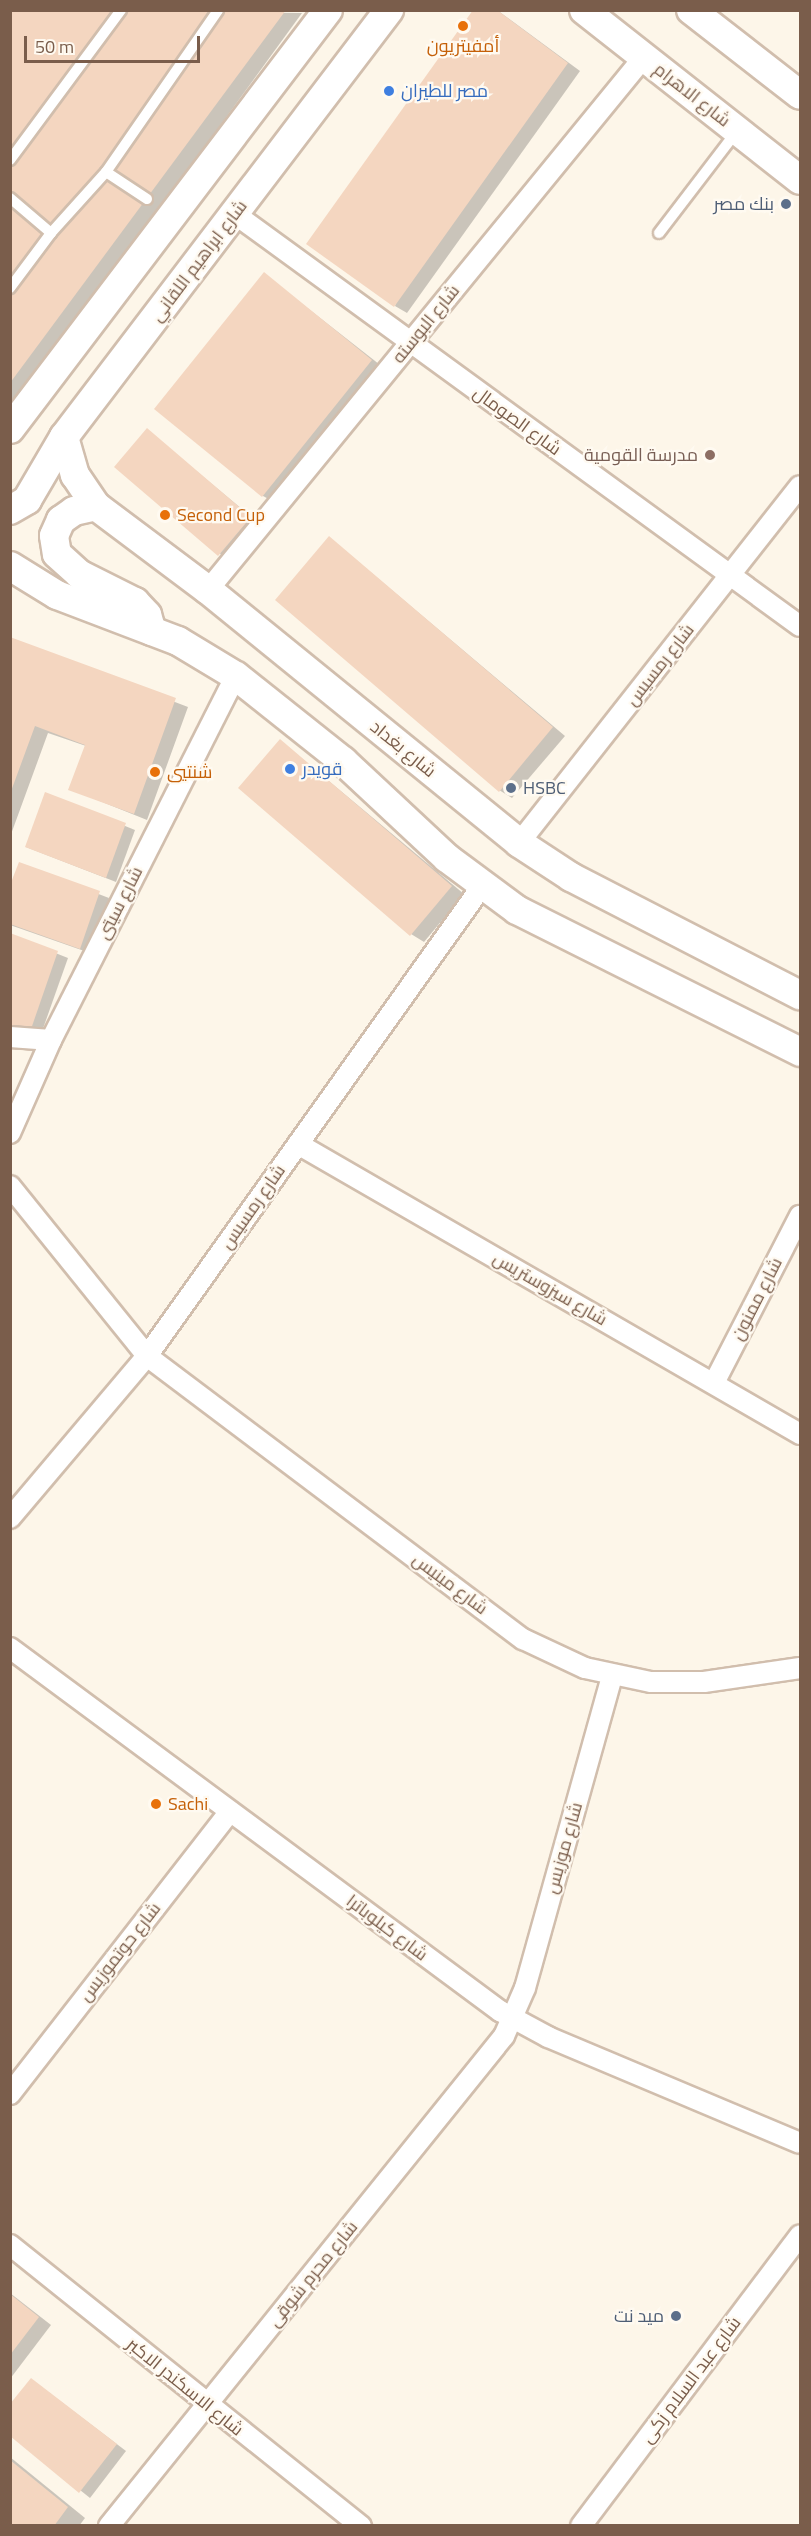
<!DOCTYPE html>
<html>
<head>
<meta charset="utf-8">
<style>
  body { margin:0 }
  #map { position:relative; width:811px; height:2536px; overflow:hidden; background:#fdf6e9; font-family:"Titillium Web",Cairo,sans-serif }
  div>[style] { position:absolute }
  .shadow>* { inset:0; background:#0003 }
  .building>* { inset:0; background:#f4d6c0 }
  .roads { filter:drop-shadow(2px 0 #d1bead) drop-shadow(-2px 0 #d1bead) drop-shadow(0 2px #d1bead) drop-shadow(0 -2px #d1bead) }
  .lane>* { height:10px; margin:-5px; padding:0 5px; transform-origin:5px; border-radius:5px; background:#fff }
  .street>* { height:20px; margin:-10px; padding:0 10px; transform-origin:10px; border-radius:10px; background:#fff }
  .secondary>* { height:28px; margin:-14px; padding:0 14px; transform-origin:14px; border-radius:14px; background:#fff }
  .dots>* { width:16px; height:16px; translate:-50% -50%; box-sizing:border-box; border:3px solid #fffaf1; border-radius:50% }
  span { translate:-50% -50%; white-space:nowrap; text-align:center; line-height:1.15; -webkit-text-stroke:4.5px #fffaf1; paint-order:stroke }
  .food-label { font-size:18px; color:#c56008 }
  .left { translate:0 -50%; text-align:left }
  .shop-label { font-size:18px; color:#366cbe }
  .street-label { font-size:18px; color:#7a5d4b }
  .service-label { font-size:18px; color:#4e5e75 }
  .right { translate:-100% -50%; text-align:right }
  .education-label { font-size:18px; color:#785e54 }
  .frame { position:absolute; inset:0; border:12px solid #7a5d4b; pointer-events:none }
  .scale { position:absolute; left:24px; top:36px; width:176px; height:27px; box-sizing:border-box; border:3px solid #7a5d4b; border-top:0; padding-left:8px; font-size:18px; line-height:21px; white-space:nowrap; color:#7a5d4b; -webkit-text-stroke:4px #fffaf1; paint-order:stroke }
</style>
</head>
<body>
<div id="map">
  <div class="shadow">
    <div style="clip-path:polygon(10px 10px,302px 13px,44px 368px,10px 405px)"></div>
    <div style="clip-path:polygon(497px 10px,580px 71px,407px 313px,395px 306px)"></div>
    <div style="clip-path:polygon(264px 274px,384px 368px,276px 503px,263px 496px)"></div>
    <div style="clip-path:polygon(147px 430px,260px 524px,229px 561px,116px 467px)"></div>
    <div style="clip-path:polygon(330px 538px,565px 736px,512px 798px,499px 790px)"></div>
    <div style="clip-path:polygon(10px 639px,188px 707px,147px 820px,70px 789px,86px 746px,48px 733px,10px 837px)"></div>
    <div style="clip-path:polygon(281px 741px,464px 894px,424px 942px,411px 934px)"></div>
    <div style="clip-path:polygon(46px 794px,135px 830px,116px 882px,26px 847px)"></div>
    <div style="clip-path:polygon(20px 864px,109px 898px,90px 953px,10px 925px,10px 890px)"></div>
    <div style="clip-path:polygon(10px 935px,68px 958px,40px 1037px,10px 1029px)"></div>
    <div style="clip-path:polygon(10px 2293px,51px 2325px,10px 2379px)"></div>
    <div style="clip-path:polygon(31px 2379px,126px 2451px,90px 2498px,10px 2434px)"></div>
    <div style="clip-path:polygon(10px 2457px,85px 2518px,79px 2526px,10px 2526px)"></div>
  </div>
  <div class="building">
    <div style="clip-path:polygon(10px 10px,286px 10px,10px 383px)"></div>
    <div style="clip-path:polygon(473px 10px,497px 10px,568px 63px,394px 307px,306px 244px)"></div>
    <div style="clip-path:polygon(264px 272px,372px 360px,262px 497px,154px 409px)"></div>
    <div style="clip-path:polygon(147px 428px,251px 517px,218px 556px,114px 467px)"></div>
    <div style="clip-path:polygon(329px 536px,553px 727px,499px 792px,275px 600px)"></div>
    <div style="clip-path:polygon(10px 637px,176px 698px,134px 814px,68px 790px,85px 745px,35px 726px,10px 794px)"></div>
    <div style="clip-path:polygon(280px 739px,452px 886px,410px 936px,238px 788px)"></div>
    <div style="clip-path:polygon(45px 792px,126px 823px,106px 878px,25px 847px)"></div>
    <div style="clip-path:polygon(19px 862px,100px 891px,80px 949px,10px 924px,10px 885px)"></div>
    <div style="clip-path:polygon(10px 933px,58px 951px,30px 1032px,10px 1027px)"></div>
    <div style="clip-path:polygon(10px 2294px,39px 2317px,10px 2355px)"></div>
    <div style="clip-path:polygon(31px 2378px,117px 2444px,79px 2493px,10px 2436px,10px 2404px)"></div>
    <div style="clip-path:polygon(10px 2460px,68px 2507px,54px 2526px,10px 2526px)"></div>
  </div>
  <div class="roads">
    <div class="lane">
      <div style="left:10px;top:160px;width:187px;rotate:-53.5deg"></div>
      <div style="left:10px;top:198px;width:54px;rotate:40.5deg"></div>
      <div style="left:51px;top:233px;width:69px;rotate:126.7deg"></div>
      <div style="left:147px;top:199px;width:49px;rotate:-146.6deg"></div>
      <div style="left:106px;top:172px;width:197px;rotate:-55.3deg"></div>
      <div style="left:51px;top:233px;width:82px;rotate:-48deg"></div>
      <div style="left:659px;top:233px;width:128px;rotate:-52.6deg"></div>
    </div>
    <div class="street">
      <div style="left:235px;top:214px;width:699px;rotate:36.1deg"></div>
      <div style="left:208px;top:590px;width:689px;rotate:-50.72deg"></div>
      <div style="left:519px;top:843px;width:454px;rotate:-51.8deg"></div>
      <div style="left:10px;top:1037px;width:41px;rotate:4.2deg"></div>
      <div style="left:10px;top:1133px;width:102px;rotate:-66.2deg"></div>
      <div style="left:51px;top:1040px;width:408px;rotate:-63.1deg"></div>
      <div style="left:298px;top:1144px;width:580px;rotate:30.01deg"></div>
      <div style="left:10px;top:1186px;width:218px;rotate:51.1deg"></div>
      <div style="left:147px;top:1356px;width:471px;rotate:37deg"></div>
      <div style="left:523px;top:1639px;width:68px;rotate:25.1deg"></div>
      <div style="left:585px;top:1668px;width:67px;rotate:12deg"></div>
      <div style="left:651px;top:1682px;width:53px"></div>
      <div style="left:704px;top:1682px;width:97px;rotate:-8.3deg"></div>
      <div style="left:714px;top:1383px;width:188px;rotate:-62.8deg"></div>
      <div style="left:10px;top:1518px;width:212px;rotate:-49.8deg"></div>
      <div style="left:147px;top:1356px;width:577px;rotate:-54.52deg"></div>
      <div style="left:10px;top:1648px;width:610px;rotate:36.53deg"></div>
      <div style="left:500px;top:2011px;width:55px;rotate:28.4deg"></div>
      <div style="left:548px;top:2037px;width:273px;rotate:22.8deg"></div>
      <div style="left:10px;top:2094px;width:358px;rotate:-52.1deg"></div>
      <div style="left:10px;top:2245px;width:450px;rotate:38.7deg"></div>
      <div style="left:109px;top:2526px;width:629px;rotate:-51.13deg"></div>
      <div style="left:504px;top:2036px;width:52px;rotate:-66.4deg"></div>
      <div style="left:525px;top:1988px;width:324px;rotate:-74.4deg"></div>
      <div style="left:581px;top:2526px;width:364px;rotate:-53deg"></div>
    </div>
    <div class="secondary">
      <div style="left:584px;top:10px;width:275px;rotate:38.2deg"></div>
      <div style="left:691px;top:10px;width:138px;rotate:37.9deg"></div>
      <div style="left:10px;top:429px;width:526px;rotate:-52.8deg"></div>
      <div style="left:64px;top:437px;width:40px;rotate:74deg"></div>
      <div style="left:75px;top:475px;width:37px;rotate:56deg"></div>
      <div style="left:96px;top:506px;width:140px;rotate:36.9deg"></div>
      <div style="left:208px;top:590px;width:401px;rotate:39.1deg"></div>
      <div style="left:519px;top:843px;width:62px;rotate:33.2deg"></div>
      <div style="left:571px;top:877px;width:258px;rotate:27.3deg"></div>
      <div style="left:96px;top:506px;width:23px;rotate:167deg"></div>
      <div style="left:74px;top:511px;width:16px;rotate:145deg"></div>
      <div style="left:61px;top:520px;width:17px;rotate:114deg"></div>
      <div style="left:54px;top:536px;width:18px;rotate:81deg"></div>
      <div style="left:57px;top:554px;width:30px;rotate:42deg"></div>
      <div style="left:79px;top:574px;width:63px;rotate:26.6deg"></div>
      <div style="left:135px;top:602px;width:18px;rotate:47deg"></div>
      <div style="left:147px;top:615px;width:17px;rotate:73deg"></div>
      <div style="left:10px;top:510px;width:20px;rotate:-30deg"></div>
      <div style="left:27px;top:500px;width:73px;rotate:-59.6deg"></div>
      <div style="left:64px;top:437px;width:537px;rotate:-52.72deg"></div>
      <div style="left:10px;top:566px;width:55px;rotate:31.7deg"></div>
      <div style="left:57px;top:595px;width:129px;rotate:20.8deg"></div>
      <div style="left:178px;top:641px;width:68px;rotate:31.1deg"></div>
      <div style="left:236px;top:676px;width:137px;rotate:38.5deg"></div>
      <div style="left:343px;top:761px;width:142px;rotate:43deg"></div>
      <div style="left:447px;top:858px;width:87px;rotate:36.6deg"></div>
      <div style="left:517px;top:910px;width:317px;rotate:26.6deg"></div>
    </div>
  </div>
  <div class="dots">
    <div style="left:463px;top:26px;background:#e8710a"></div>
    <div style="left:389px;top:91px;background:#3f7fe0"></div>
    <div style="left:786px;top:204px;background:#5c6f8a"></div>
    <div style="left:710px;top:455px;background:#8d6e63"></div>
    <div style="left:165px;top:515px;background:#e8710a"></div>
    <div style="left:290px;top:769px;background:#3f7fe0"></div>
    <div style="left:155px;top:772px;background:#e8710a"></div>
    <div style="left:511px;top:788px;background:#5c6f8a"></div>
    <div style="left:156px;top:1804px;background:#e8710a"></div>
    <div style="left:676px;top:2316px;background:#5c6f8a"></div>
  </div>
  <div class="food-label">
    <span style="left:463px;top:46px">أمفيتريون</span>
    <span class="left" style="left:177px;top:515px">Second Cup</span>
    <span class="left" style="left:167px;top:772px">شنتيي</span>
    <span class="left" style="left:168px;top:1804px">Sachi</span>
  </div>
  <div class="shop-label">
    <span class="left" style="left:401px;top:91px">مصر للطيران</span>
    <span class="left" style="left:302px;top:769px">قويدر</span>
  </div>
  <div class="street-label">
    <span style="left:692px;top:95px;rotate:38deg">شارع الاهرام</span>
    <span style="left:199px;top:261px;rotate:-53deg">شارع ابراهيم اللقاني</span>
    <span style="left:426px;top:324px;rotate:-51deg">شارع البوسته</span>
    <span style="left:517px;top:421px;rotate:36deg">شارع الصومال</span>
    <span style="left:660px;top:665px;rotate:-52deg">شارع رمسيس</span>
    <span style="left:403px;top:749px;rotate:39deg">شارع بغداد</span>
    <span style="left:120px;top:903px;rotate:-63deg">شارع سيتى</span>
    <span style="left:253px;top:1207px;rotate:-55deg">شارع رمسيس</span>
    <span style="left:550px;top:1289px;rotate:30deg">شارع سيزوستريس</span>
    <span style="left:757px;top:1299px;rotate:-63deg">شارع ممنون</span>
    <span style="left:450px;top:1584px;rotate:37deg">شارع مينيس</span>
    <span style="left:564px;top:1848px;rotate:-74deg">شارع موزيس</span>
    <span style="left:387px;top:1928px;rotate:37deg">شارع كيلوباترا</span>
    <span style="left:120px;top:1952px;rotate:-52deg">شارع حوتموزيس</span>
    <span style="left:313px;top:2274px;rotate:-51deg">شارع محرم شوقى</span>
    <span style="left:691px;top:2380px;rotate:-53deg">شارع عبد السلام زكى</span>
    <span style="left:185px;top:2387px;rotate:39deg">شارع الاسكندر الاكبر</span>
  </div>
  <div class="service-label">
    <span class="right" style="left:774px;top:204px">بنك مصر</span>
    <span class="left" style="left:523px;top:788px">HSBC</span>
    <span class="right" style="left:664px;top:2316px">ميد نت</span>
  </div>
  <div class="education-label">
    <span class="right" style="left:698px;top:455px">مدرسة القومية</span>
  </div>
  <div class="frame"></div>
  <div class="scale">50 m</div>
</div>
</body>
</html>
